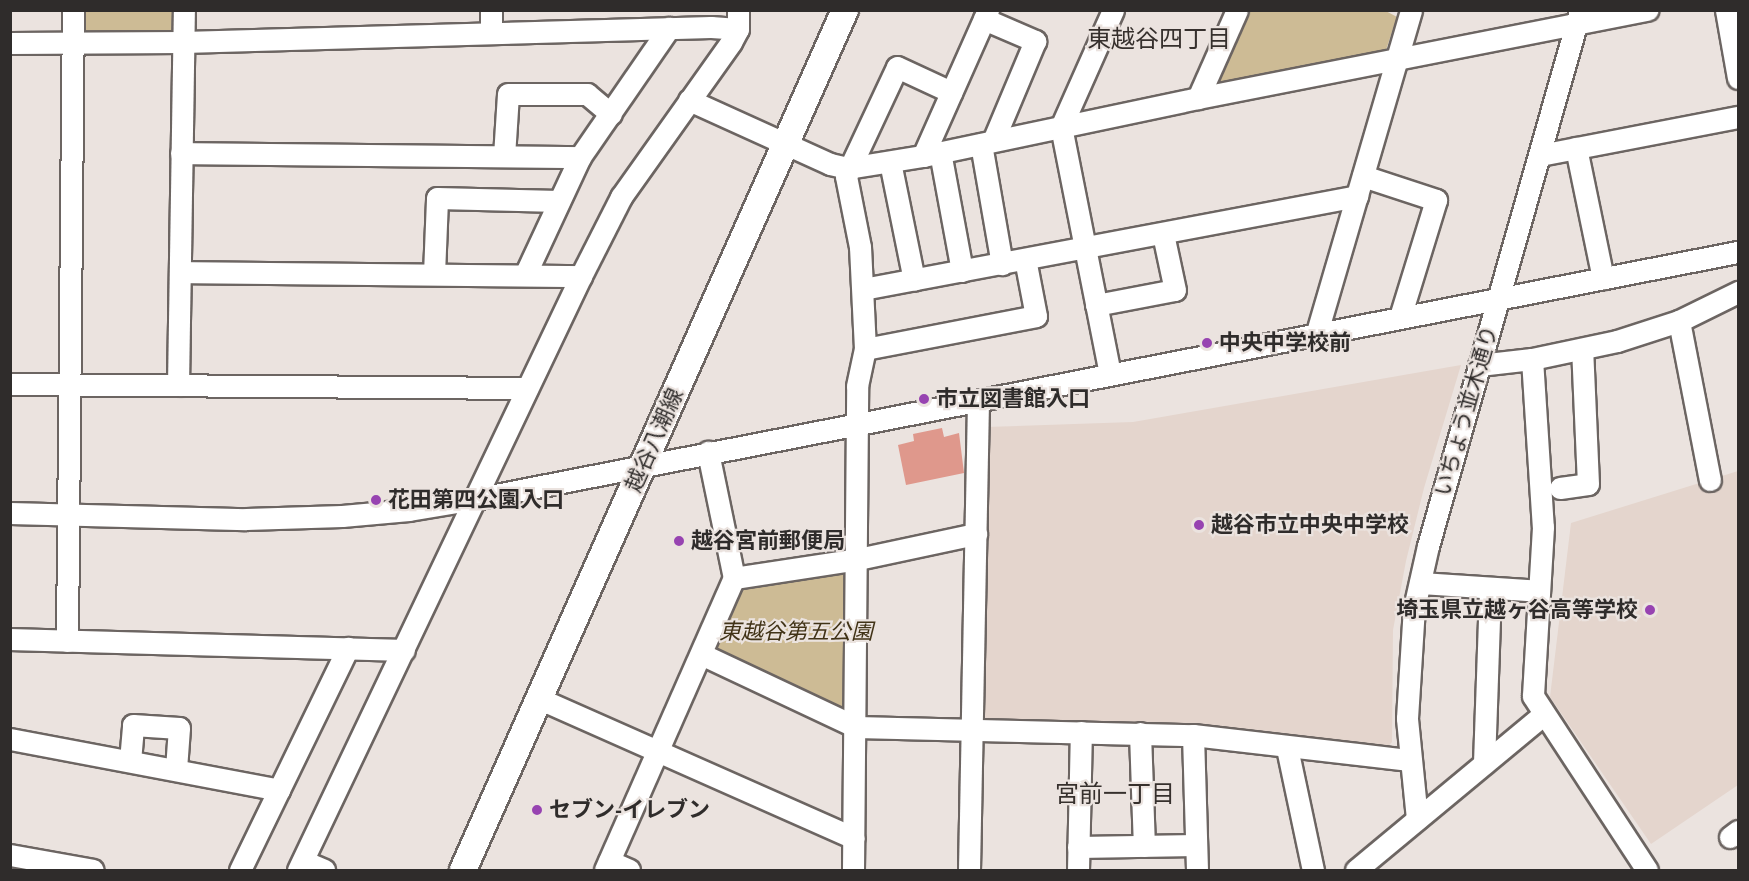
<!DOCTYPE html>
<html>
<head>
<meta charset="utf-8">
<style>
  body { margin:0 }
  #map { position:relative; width:1749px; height:881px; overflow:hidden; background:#ebe3df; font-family:"Zilla Slab","Noto Sans JP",serif }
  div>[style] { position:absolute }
  .built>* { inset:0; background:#e4d5cd }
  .green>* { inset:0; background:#cdbb95 }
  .building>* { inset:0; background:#df988c }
  .roads { filter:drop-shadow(2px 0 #6c6562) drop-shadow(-2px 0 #6c6562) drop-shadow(0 2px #6c6562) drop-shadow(0 -2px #6c6562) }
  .minor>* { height:21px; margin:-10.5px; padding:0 10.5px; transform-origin:10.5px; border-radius:10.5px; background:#fff }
  .major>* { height:26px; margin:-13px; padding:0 13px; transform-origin:13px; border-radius:13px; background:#fff }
  .dots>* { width:16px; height:16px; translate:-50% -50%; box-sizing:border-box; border:3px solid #ebe3df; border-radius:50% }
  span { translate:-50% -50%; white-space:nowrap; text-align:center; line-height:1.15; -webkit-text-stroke:4.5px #ebe3df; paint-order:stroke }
  .poi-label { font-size:22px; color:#2f2c2b; font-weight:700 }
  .left { translate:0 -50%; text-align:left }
  .right { translate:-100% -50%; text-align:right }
  .street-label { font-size:22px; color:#2f2c2b }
  .park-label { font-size:22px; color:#413317; font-style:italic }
  .neighbourhood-label { font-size:24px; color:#36302d }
  .frame { position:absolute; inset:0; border:12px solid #2f2c2b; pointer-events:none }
</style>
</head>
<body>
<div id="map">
  <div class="built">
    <div style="clip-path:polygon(1461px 365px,1424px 488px,1406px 561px,1393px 630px,1392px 742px,1385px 750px,1190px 725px,985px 718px,978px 713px,986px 427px,1133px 422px)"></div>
    <div style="clip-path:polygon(1738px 471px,1738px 785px,1651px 844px,1550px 697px,1571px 523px)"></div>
  </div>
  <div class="green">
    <div style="clip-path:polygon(1384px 10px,1397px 17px,1385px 53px,1219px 87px,1212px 77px,1242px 11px)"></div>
    <div style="clip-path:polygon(81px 11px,176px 11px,176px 28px,170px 34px,89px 35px,81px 29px)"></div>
    <div style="clip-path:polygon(852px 567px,850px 719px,712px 653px,739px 584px)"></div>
  </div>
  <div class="building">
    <div style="clip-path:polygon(942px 428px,944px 437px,959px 433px,964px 473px,906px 485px,898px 445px,914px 441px,913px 434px)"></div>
  </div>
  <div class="roads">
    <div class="minor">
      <div style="left:491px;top:10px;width:23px;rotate:90deg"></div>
      <div style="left:1726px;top:10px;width:69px;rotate:80deg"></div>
      <div style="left:984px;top:19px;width:56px;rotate:23.3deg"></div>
      <div style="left:1035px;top:41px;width:108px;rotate:112.8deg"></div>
      <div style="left:10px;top:43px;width:173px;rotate:-0.3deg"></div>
      <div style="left:183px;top:42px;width:528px;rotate:-1.63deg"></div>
      <div style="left:711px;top:27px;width:27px;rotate:4deg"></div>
      <div style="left:1198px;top:98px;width:96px;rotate:-66.1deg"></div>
      <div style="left:689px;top:100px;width:155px;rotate:24.4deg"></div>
      <div style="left:830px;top:164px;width:18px;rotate:13deg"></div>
      <div style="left:848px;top:168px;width:76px;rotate:-9.1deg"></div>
      <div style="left:923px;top:156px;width:281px;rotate:-11.9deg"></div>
      <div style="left:1198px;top:98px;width:458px;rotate:-11.1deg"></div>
      <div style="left:981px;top:144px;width:122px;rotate:80.1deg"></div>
      <div style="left:1576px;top:148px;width:133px;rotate:78.3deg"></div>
      <div style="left:940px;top:152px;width:121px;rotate:79.5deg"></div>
      <div style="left:181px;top:153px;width:399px;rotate:0.6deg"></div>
      <div style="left:1540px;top:155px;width:202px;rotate:-10.9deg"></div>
      <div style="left:504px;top:156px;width:62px;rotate:-86.3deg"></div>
      <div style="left:508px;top:94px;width:79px"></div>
      <div style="left:587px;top:94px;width:31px;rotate:40deg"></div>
      <div style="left:923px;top:156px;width:160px;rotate:-66deg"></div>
      <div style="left:890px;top:162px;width:120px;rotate:78.5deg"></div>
      <div style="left:1363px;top:176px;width:77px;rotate:18.2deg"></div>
      <div style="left:1436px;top:200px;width:122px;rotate:107.1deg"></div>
      <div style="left:180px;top:272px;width:401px;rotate:0.6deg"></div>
      <div style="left:434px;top:274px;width:76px;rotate:-87.7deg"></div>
      <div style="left:437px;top:198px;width:122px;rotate:1.4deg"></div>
      <div style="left:525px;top:275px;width:130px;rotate:-65deg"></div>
      <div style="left:580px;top:157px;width:157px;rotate:-55.4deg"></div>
      <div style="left:863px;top:289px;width:503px;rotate:-10.66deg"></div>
      <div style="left:1096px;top:305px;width:80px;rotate:-10.8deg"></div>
      <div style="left:1175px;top:290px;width:57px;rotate:-102.1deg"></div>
      <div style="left:1679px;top:321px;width:162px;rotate:79deg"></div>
      <div style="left:1317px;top:332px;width:335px;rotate:-73.7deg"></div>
      <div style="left:865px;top:349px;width:174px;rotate:-10.9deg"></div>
      <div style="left:1036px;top:316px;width:58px;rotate:-100.9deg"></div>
      <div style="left:1532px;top:359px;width:168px;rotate:86.3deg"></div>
      <div style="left:1543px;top:527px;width:169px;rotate:93.4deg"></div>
      <div style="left:1533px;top:696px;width:208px;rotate:56.8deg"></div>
      <div style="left:1479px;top:365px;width:53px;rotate:-6.5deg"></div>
      <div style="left:1532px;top:359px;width:87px;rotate:-12deg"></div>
      <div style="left:1617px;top:341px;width:65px;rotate:-17.9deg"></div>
      <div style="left:1679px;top:321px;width:66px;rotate:-26.2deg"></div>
      <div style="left:1110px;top:374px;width:252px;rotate:-101.2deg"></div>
      <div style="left:1061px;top:127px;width:128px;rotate:-66deg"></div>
      <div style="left:10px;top:384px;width:517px;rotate:0.44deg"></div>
      <div style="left:178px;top:385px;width:375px;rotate:-89.1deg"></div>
      <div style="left:1560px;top:488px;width:28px;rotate:-8deg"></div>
      <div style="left:1588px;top:484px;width:135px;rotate:-92.5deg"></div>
      <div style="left:10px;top:513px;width:236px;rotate:1.5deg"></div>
      <div style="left:246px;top:519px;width:96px;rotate:-1.8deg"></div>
      <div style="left:342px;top:516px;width:67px;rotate:-5.1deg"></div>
      <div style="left:409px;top:510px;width:67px;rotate:-9.5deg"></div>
      <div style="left:475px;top:499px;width:1287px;rotate:-11.07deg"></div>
      <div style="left:734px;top:578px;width:125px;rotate:-8.7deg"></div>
      <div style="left:858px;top:559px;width:121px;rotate:-12deg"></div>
      <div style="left:1420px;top:583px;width:119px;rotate:3.8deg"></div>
      <div style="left:10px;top:639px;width:394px;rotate:1.6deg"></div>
      <div style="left:67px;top:641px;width:631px;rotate:-89.46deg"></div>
      <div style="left:701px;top:654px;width:171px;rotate:25.2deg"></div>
      <div style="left:856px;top:727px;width:337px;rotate:1.4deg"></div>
      <div style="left:1193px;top:735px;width:218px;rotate:6.6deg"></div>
      <div style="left:540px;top:699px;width:343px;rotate:23.9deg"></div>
      <div style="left:1140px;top:733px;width:113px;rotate:88deg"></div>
      <div style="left:1193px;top:735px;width:135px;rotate:88.3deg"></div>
      <div style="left:10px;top:739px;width:274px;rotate:10.7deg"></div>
      <div style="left:1287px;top:748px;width:125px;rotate:78deg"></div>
      <div style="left:130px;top:761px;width:36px;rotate:-85deg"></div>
      <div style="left:133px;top:725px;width:46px;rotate:3.7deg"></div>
      <div style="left:179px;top:728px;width:41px;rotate:94.2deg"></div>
      <div style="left:1484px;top:763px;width:175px;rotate:-88deg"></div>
      <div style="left:1417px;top:819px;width:101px;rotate:-95.7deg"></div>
      <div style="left:1407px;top:718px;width:110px;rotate:-86.4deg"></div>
      <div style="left:1414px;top:608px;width:64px;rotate:-77.3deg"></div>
      <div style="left:1428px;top:546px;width:553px;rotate:-74.15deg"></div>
      <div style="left:1730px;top:837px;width:10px;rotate:-37deg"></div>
      <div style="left:1078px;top:847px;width:118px;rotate:-1deg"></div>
      <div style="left:10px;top:855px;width:84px;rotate:10.2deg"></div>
      <div style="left:303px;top:861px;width:23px;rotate:23deg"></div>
      <div style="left:609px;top:861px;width:22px;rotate:24deg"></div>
      <div style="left:240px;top:870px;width:247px;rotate:-64.1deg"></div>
      <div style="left:298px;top:870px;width:658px;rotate:-64.53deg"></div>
      <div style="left:581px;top:276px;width:89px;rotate:-63.1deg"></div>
      <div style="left:621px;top:197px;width:190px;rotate:-54.6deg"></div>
      <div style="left:731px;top:42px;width:15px;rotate:-62deg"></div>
      <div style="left:738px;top:29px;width:19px;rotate:-90deg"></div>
      <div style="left:605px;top:870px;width:319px;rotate:-66.2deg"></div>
      <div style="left:734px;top:578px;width:129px;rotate:-101.7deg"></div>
      <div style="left:853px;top:870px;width:484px;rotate:-89.5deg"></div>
      <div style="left:857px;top:386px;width:38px;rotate:-78deg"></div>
      <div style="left:865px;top:349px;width:102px;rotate:-92.8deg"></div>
      <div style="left:860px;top:247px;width:72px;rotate:-101.2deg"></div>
      <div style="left:846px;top:176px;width:120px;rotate:-64.9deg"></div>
      <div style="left:897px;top:67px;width:60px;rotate:24.8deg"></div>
      <div style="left:969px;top:870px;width:469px;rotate:-88.9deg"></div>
      <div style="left:1078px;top:870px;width:138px;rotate:-88.8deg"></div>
      <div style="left:1356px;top:870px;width:243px;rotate:-39.7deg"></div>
    </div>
    <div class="major">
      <div style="left:463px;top:870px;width:941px;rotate:-66.05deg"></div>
    </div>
  </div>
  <div class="dots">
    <div style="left:1207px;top:343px;background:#9743b1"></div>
    <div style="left:924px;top:399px;background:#9743b1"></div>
    <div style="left:376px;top:500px;background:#9743b1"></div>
    <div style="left:1199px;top:525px;background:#9743b1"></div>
    <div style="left:679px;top:541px;background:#9743b1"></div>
    <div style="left:1650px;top:610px;background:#9743b1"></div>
    <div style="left:537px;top:810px;background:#9743b1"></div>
  </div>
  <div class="poi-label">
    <span class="left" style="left:1219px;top:343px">中央中学校前</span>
    <span class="left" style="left:936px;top:399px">市立図書館入口</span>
    <span class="left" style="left:388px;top:500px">花田第四公園入口</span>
    <span class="left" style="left:1211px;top:525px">越谷市立中央中学校</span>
    <span class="left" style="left:691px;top:541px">越谷宮前郵便局</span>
    <span class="right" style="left:1638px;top:610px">埼玉県立越ヶ谷高等学校</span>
    <span class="left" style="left:549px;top:810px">セブン-イレブン</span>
  </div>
  <div class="street-label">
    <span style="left:1466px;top:411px;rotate:-74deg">いちょう並木通り</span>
    <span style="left:654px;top:440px;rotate:-66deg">越谷八潮線</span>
  </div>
  <div class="park-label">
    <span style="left:796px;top:632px">東越谷第五公園</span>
  </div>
  <div class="neighbourhood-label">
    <span style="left:1159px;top:39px">東越谷四丁目</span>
    <span style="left:1115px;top:794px">宮前一丁目</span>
  </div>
  <div class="frame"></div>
</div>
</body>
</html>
